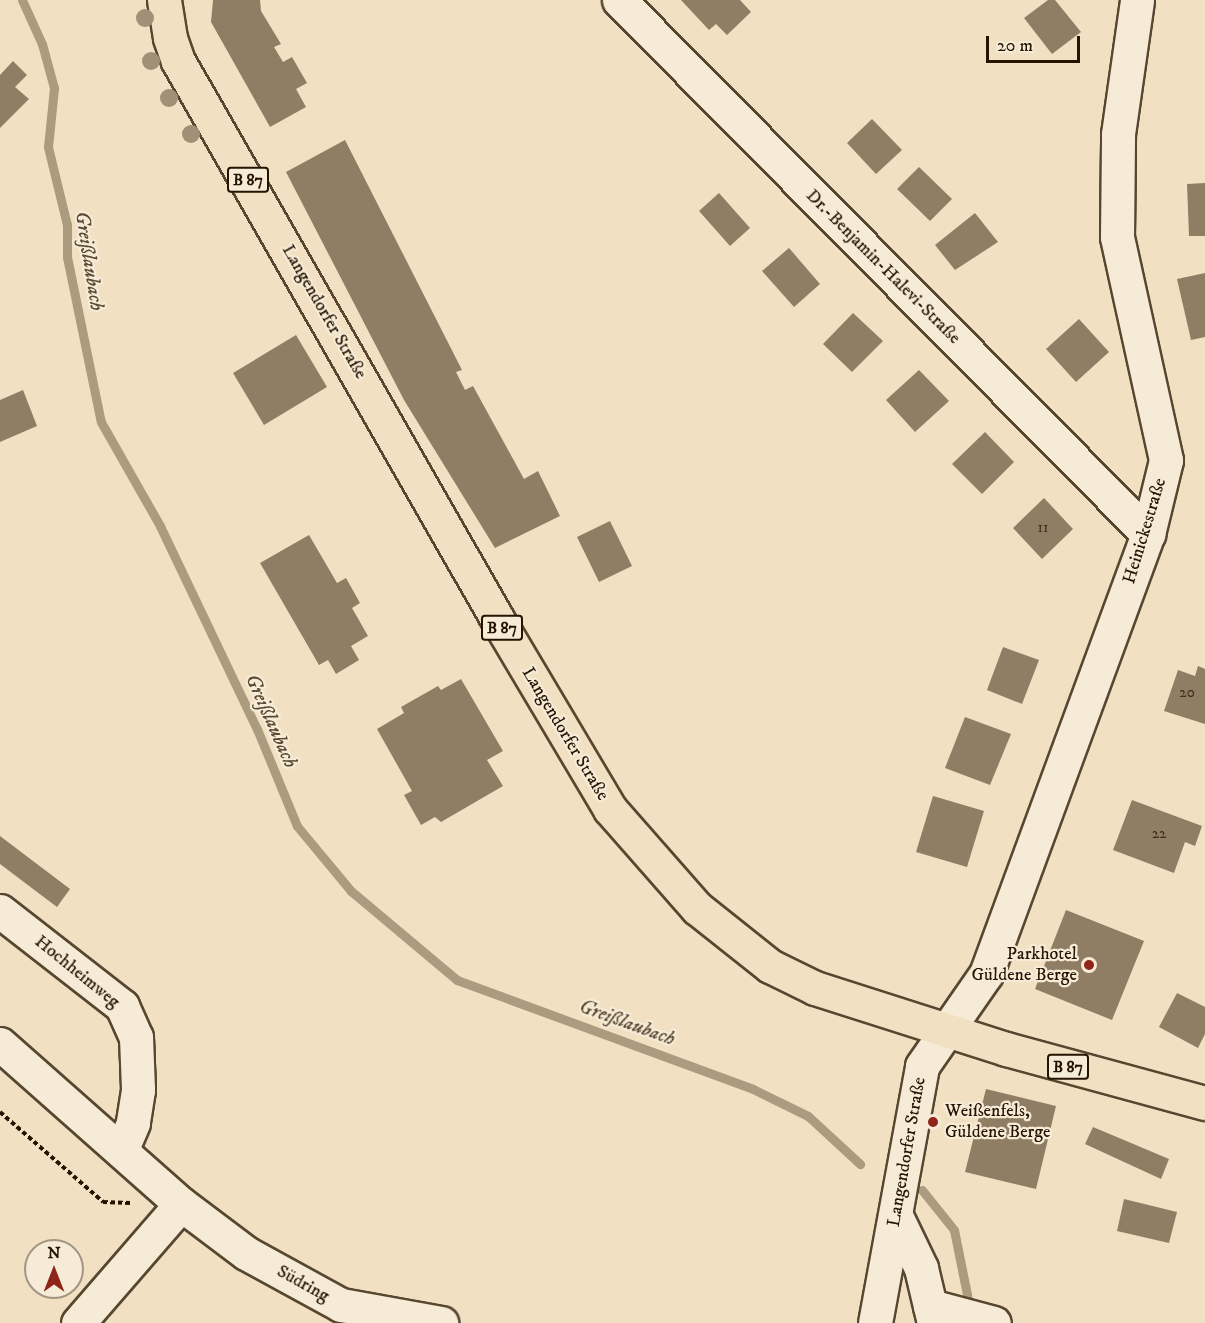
<!DOCTYPE html>
<html>
<head>
<meta charset="utf-8">
<style>
  body { margin:0 }
  #map { position:relative; width:1205px; height:1323px; overflow:hidden; background:#f1e0c1; font-family:"IM FELL DW Pica",serif }
  div>[style] { position:absolute }
  .stream>* { height:9px; margin:-4.5px; padding:0 4.5px; transform-origin:4.5px; border-radius:4.5px; background:#ab9b7f }
  .building>* { inset:0; background:#8f7e64 }
  .path>* { height:4px; margin-top:-2px; transform-origin:0; background:repeating-linear-gradient(90deg,#241400 0 4.5px,transparent 0 7.5px) }
  .roads { filter:drop-shadow(2px 0 #574730) drop-shadow(-2px 0 #574730) drop-shadow(0 2px #574730) drop-shadow(0 -2px #574730) }
  .minor>* { height:33px; margin:-16.5px; padding:0 16.5px; transform-origin:16.5px; border-radius:16.5px; background:#f6ebd7 }
  .major>* { height:33px; margin:-16.5px; padding:0 16.5px; transform-origin:16.5px; border-radius:16.5px; background:#f1e0c1 }
  .trees>* { width:18px; height:18px; margin:-9px; border-radius:50%; background:#a19076 }
  .dots>* { width:16px; height:16px; translate:-50% -50%; box-sizing:border-box; border:3px solid #f6ebd7; border-radius:50% }
  span { translate:-50% -50%; white-space:nowrap; text-align:center; line-height:1.15; -webkit-text-stroke:4.5px #f6ebd7; paint-order:stroke }
  .number-label { font-size:15px; color:#3f2e19 }
  .number-label span { -webkit-text-stroke-width:0 }
  .shield-label span { padding:2px 4px; background:#f6ebd7; border:2px solid; border-radius:4px; -webkit-text-stroke-width:0 }
  .shield-label { font-size:16px; color:#241400; font-weight:700 }
  .street-label { font-size:18px; color:#241400 }
  .poi-label { font-size:18px; color:#241400 }
  .right { translate:-100% -50%; text-align:right }
  .left { translate:0 -50%; text-align:left }
  .water-label { font-size:20px; color:#5a4a33; font-style:italic }
  .north { position:absolute; left:24px; top:1239px; width:60px; height:60px; box-sizing:border-box; background:#f6ebd7; border:2px solid #a29581; border-radius:50%; rotate:0deg; font-size:16px; font-weight:700; line-height:24px; text-align:center; color:#241400 }
  .north::after { content:''; display:block; margin:auto; width:21px; height:27px; background:#8f2418; clip-path:polygon(50% 0,100% 100%,50% 72%,0 100%) }
  .scale { position:absolute; left:986px; top:36px; width:94px; height:27px; box-sizing:border-box; border:3px solid #241400; border-top:0; padding-left:8px; font-size:18px; line-height:21px; white-space:nowrap; color:#241400; -webkit-text-stroke:4px #f6ebd7; paint-order:stroke }
</style>
</head>
<body>
<div id="map">
  <div class="stream">
    <div style="left:22px;top:0;width:48px;rotate:65.6deg"></div>
    <div style="left:42px;top:44px;width:46px;rotate:74.7deg"></div>
    <div style="left:54px;top:88px;width:59px;rotate:95.8deg"></div>
    <div style="left:48px;top:147px;width:80px;rotate:76.3deg"></div>
    <div style="left:67px;top:225px;width:32px;rotate:90deg"></div>
    <div style="left:67px;top:257px;width:168px;rotate:78.4deg"></div>
    <div style="left:101px;top:422px;width:120px;rotate:60.4deg"></div>
    <div style="left:160px;top:526px;width:225px;rotate:64.5deg"></div>
    <div style="left:257px;top:729px;width:105px;rotate:67.6deg"></div>
    <div style="left:297px;top:826px;width:85px;rotate:50.3deg"></div>
    <div style="left:351px;top:891px;width:138px;rotate:40deg"></div>
    <div style="left:457px;top:980px;width:315px;rotate:20.2deg"></div>
    <div style="left:753px;top:1089px;width:61px;rotate:26.1deg"></div>
    <div style="left:808px;top:1116px;width:71px;rotate:42.7deg"></div>
    <div style="left:922px;top:1190px;width:51px;rotate:51.3deg"></div>
    <div style="left:954px;top:1230px;width:81px;rotate:78.6deg"></div>
  </div>
  <div class="building">
    <div style="clip-path:polygon(213px 0,260px 0,261px 11px,281px 44px,274px 47px,283px 62px,292px 57px,307px 83px,296px 89px,306px 107px,270px 127px,211px 22px)"></div>
    <div style="clip-path:polygon(681px 0,740px 0,751px 12px,727px 35px,716px 24px,709px 30px)"></div>
    <div style="clip-path:polygon(1048px 0,1055px 0,1081px 32px,1052px 54px,1024px 18px)"></div>
    <div style="clip-path:polygon(13px 61px,27px 75px,15px 87px,29px 99px,0 128px,0 75px)"></div>
    <div style="clip-path:polygon(872px 119px,902px 150px,876px 174px,847px 143px)"></div>
    <div style="clip-path:polygon(345px 140px,462px 370px,456px 372px,465px 390px,473px 386px,524px 479px,538px 471px,560px 516px,495px 548px,404px 400px,286px 172px)"></div>
    <div style="clip-path:polygon(919px 167px,952px 199px,930px 221px,897px 189px)"></div>
    <div style="clip-path:polygon(1205px 183px,1205px 236px,1189px 236px,1187px 184px)"></div>
    <div style="clip-path:polygon(719px 193px,750px 228px,730px 246px,699px 211px)"></div>
    <div style="clip-path:polygon(975px 213px,998px 242px,955px 270px,935px 245px)"></div>
    <div style="clip-path:polygon(789px 248px,820px 284px,794px 307px,762px 271px)"></div>
    <div style="clip-path:polygon(1205px 273px,1205px 337px,1191px 340px,1177px 279px)"></div>
    <div style="clip-path:polygon(853px 313px,883px 341px,852px 372px,823px 344px)"></div>
    <div style="clip-path:polygon(1079px 319px,1109px 352px,1076px 382px,1046px 349px)"></div>
    <div style="clip-path:polygon(296px 335px,327px 387px,264px 425px,233px 373px)"></div>
    <div style="clip-path:polygon(919px 370px,949px 401px,915px 432px,886px 400px)"></div>
    <div style="clip-path:polygon(23px 390px,37px 426px,0 442px,0 400px)"></div>
    <div style="clip-path:polygon(985px 432px,1014px 462px,982px 494px,952px 464px)"></div>
    <div style="clip-path:polygon(1044px 498px,1073px 529px,1042px 559px,1013px 528px)"></div>
    <div style="clip-path:polygon(610px 521px,632px 566px,599px 582px,577px 537px)"></div>
    <div style="clip-path:polygon(309px 535px,337px 583px,346px 578px,360px 603px,352px 608px,368px 636px,351px 646px,359px 660px,336px 674px,328px 660px,319px 665px,260px 563px)"></div>
    <div style="clip-path:polygon(1003px 647px,1039px 660px,1022px 704px,987px 690px)"></div>
    <div style="clip-path:polygon(1198px 666px,1205px 669px,1205px 724px,1164px 711px,1178px 670px,1195px 676px)"></div>
    <div style="clip-path:polygon(461px 679px,503px 751px,487px 760px,503px 786px,441px 822px,435px 817px,421px 825px,404px 795px,412px 791px,377px 729px,404px 713px,401px 707px,438px 686px,441px 690px)"></div>
    <div style="clip-path:polygon(965px 717px,1011px 734px,990px 785px,945px 768px)"></div>
    <div style="clip-path:polygon(933px 796px,984px 811px,967px 867px,916px 852px)"></div>
    <div style="clip-path:polygon(1132px 800px,1202px 826px,1195px 846px,1185px 842px,1174px 873px,1113px 850px)"></div>
    <div style="clip-path:polygon(0 836px,70px 889px,57px 907px,0 864px)"></div>
    <div style="clip-path:polygon(1066px 910px,1144px 941px,1112px 1020px,1035px 989px)"></div>
    <div style="clip-path:polygon(1177px 993px,1205px 1007px,1205px 1034px,1198px 1048px,1159px 1027px)"></div>
    <div style="clip-path:polygon(986px 1089px,1056px 1106px,1036px 1189px,965px 1172px)"></div>
    <div style="clip-path:polygon(1093px 1127px,1169px 1159px,1161px 1179px,1085px 1144px)"></div>
    <div style="clip-path:polygon(1124px 1199px,1177px 1212px,1169px 1243px,1117px 1231px)"></div>
  </div>
  <div class="path">
    <div style="left:0;top:1112px;width:137px;rotate:41.1deg"></div>
    <div style="left:103px;top:1202px;width:27px;rotate:2deg"></div>
  </div>
  <div class="roads">
    <div class="minor">
      <div style="left:619px;top:0;width:752px;rotate:45.27deg"></div>
      <div style="left:0;top:911px;width:155px;rotate:37.9deg"></div>
      <div style="left:122px;top:1006px;width:34px;rotate:66deg"></div>
      <div style="left:136px;top:1037px;width:53px;rotate:87.8deg"></div>
      <div style="left:138px;top:1090px;width:33px;rotate:99deg"></div>
      <div style="left:133px;top:1123px;width:30px;rotate:113deg"></div>
      <div style="left:0;top:1044px;width:242px;rotate:41.5deg"></div>
      <div style="left:181px;top:1204px;width:81px;rotate:37deg"></div>
      <div style="left:246px;top:1253px;width:108px;rotate:28.7deg"></div>
      <div style="left:341px;top:1305px;width:102px;rotate:10.2deg"></div>
      <div style="left:896px;top:1216px;width:58px;rotate:64.3deg"></div>
      <div style="left:921px;top:1268px;width:57px;rotate:76.7deg"></div>
      <div style="left:930px;top:1306px;width:66px;rotate:14.9deg"></div>
      <div style="left:78px;top:1323px;width:157px;rotate:-49.1deg"></div>
      <div style="left:875px;top:1323px;width:261px;rotate:-79.6deg"></div>
      <div style="left:922px;top:1066px;width:112px;rotate:-55.2deg"></div>
      <div style="left:986px;top:974px;width:469px;rotate:-69.8deg"></div>
      <div style="left:1148px;top:534px;width:76px;rotate:-76.3deg"></div>
      <div style="left:1166px;top:460px;width:228px;rotate:-102.4deg"></div>
      <div style="left:1117px;top:237px;width:103px;rotate:-89.4deg"></div>
      <div style="left:1118px;top:134px;width:135px;rotate:-81.9deg"></div>
    </div>
    <div class="major">
      <div style="left:164px;top:0;width:38px;rotate:81deg"></div>
      <div style="left:170px;top:38px;width:24px;rotate:71deg"></div>
      <div style="left:178px;top:61px;width:641px;rotate:60.23deg"></div>
      <div style="left:496px;top:617px;width:223px;rotate:59.3deg"></div>
      <div style="left:610px;top:809px;width:132px;rotate:48.7deg"></div>
      <div style="left:697px;top:908px;width:93px;rotate:38.5deg"></div>
      <div style="left:770px;top:966px;width:50px;rotate:26.1deg"></div>
      <div style="left:815px;top:988px;width:201px;rotate:17.7deg"></div>
      <div style="left:1006px;top:1049px;width:206px;rotate:15.2deg"></div>
    </div>
  </div>
  <div class="trees">
    <div style="left:145px;top:18px"></div>
    <div style="left:151px;top:61px"></div>
    <div style="left:169px;top:98px"></div>
    <div style="left:191px;top:134px"></div>
  </div>
  <div class="dots">
    <div style="left:1089px;top:965px;background:#8f2418"></div>
    <div style="left:933px;top:1122px;background:#8f2418"></div>
  </div>
  <div class="number-label">
    <span style="left:1043px;top:528px">11</span>
    <span style="left:1187px;top:693px">20</span>
    <span style="left:1159px;top:834px">22</span>
  </div>
  <div class="shield-label">
    <span style="left:248px;top:180px">B 87</span>
    <span style="left:502px;top:628px">B 87</span>
    <span style="left:1068px;top:1067px">B 87</span>
  </div>
  <div class="street-label">
    <span style="left:883px;top:267px;rotate:45deg">Dr.-Benjamin-Halevi-Straße</span>
    <span style="left:324px;top:312px;rotate:60deg">Langendorfer Straße</span>
    <span style="left:1145px;top:531px;rotate:-73deg">Heinickestraße</span>
    <span style="left:565px;top:734px;rotate:59deg">Langendorfer Straße</span>
    <span style="left:77px;top:972px;rotate:39deg">Hochheimweg</span>
    <span style="left:907px;top:1152px;rotate:-80deg">Langendorfer Straße</span>
    <span style="left:303px;top:1284px;rotate:29deg">Südring</span>
  </div>
  <div class="poi-label">
    <span class="right" style="left:1077px;top:965px">Parkhotel<br>Güldene Berge</span>
    <span class="left" style="left:945px;top:1122px">Weißenfels,<br>Güldene Berge</span>
  </div>
  <div class="water-label">
    <span style="left:89px;top:261px;rotate:81deg">Greißlaubach</span>
    <span style="left:271px;top:721px;rotate:66deg">Greißlaubach</span>
    <span style="left:627px;top:1023px;rotate:20deg">Greißlaubach</span>
  </div>
  <div class="north">N</div>
  <div class="scale">20 m</div>
</div>
</body>
</html>
